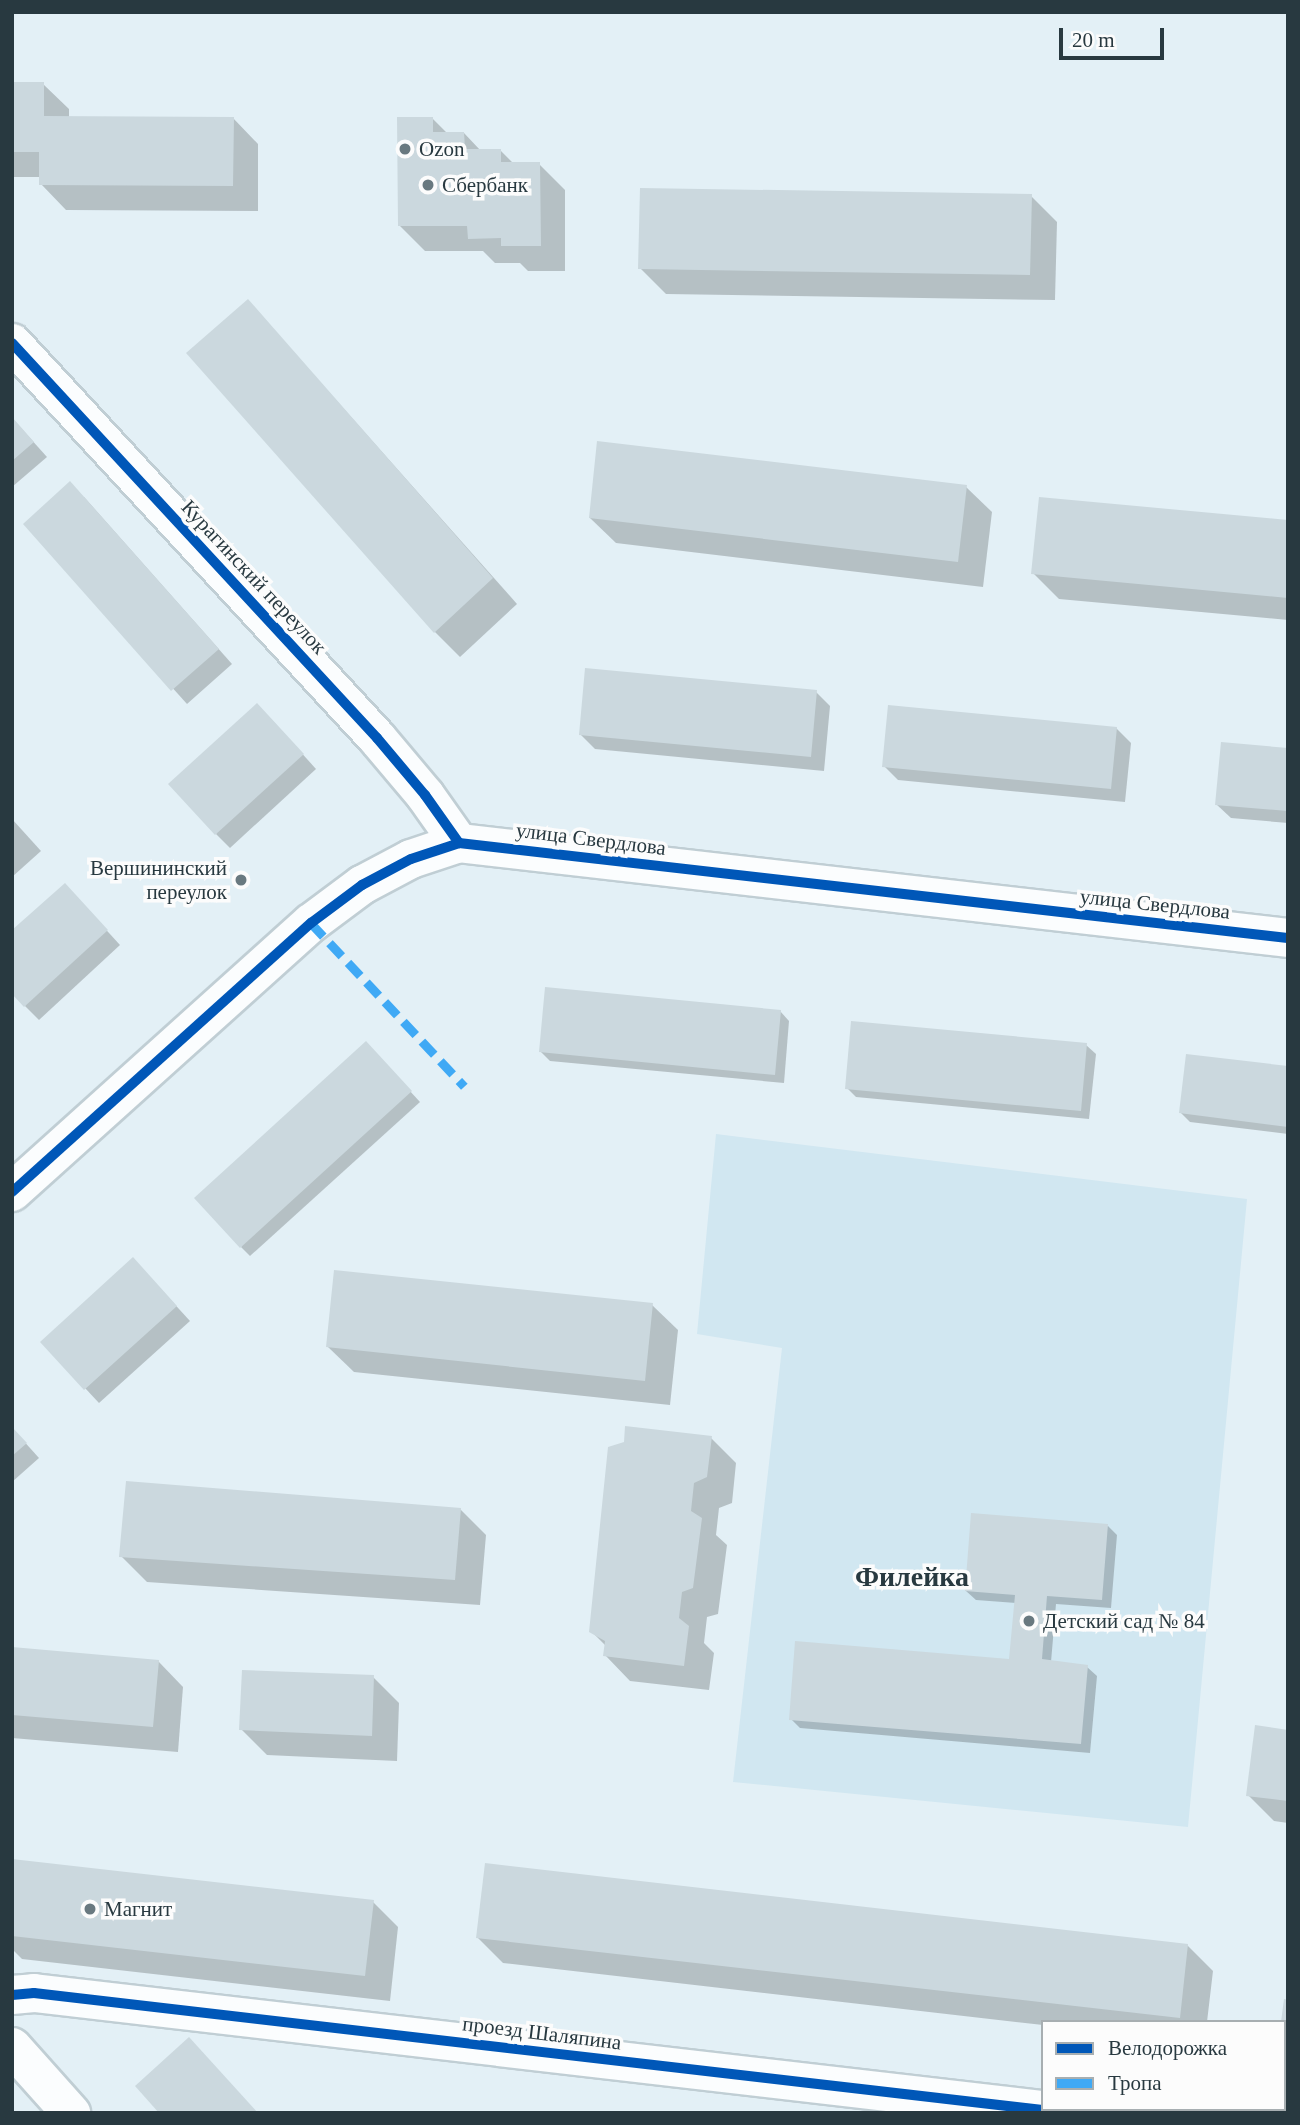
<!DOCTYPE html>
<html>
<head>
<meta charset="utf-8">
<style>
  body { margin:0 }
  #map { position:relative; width:1300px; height:2125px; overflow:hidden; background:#e3f0f6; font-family:Georgia,serif }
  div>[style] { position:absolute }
  .built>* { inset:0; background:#d1e7f1 }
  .shadow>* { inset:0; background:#0003 }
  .building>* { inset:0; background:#cbd8de }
  .roads { filter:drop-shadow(2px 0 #c0ced4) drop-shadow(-2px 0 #c0ced4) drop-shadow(0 2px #c0ced4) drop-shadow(0 -2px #c0ced4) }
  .minor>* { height:38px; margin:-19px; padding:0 19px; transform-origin:19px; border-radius:19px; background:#fbfdfe }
  .quiet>* { height:9px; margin-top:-4.5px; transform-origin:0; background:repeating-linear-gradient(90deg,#3fa9f5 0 18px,transparent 0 27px) }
  .cycleway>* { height:10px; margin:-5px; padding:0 5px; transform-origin:5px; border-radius:5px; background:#0057b8 }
  .dots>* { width:19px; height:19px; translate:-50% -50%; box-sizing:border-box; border:4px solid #fcfcfc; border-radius:50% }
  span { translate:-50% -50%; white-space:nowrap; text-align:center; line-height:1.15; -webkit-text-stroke:7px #fcfcfc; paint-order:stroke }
  .poi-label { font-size:21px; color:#283940 }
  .left { translate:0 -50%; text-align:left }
  .right { translate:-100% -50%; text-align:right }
  .street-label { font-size:21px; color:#283940 }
  .district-label { font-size:28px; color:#283940; font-weight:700 }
  .frame { position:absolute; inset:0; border:14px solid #283940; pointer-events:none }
  .legend { position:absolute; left:1041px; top:2020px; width:245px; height:91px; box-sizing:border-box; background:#fcfcfc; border:2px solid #a7aeb1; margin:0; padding:9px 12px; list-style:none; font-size:21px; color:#283940 }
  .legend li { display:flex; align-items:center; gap:14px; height:35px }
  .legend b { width:35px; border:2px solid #a7aeb1 }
  .scale { position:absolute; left:1059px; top:28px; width:105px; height:32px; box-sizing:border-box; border:4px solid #283940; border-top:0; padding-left:9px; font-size:21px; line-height:24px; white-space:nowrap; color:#283940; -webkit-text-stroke:5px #fcfcfc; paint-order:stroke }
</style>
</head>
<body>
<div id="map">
  <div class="built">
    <div style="clip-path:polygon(716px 1134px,1247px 1199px,1188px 1827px,733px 1782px,782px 1348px,697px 1334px)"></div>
  </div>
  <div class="shadow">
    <div style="clip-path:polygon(12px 84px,43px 84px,69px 109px,69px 118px,233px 118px,258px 144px,258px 211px,66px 210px,41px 184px,41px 177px,12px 177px)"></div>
    <div style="clip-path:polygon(432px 118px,447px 133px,464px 133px,481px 151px,501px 151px,514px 164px,539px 164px,565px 190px,565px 271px,528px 271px,520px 263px,495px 263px,483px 251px,425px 251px,400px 226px)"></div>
    <div style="clip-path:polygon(1031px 196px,1057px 222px,1055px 300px,666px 294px,640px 268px)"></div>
    <div style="clip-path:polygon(248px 301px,517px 604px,460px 657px,435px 632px)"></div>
    <div style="clip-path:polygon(12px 418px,47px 457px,12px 487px)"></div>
    <div style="clip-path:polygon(966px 487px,992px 512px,983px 587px,616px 543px,590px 518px)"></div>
    <div style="clip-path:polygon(84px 497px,232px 664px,187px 704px,25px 524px)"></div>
    <div style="clip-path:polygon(1288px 522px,1288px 620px,1059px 599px,1033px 573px)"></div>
    <div style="clip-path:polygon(816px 692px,830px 706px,824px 771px,595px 749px,581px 735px)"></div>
    <div style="clip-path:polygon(271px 719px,316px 769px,230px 848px,216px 834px)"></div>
    <div style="clip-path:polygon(1116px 728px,1131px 743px,1125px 802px,898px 780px,884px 766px)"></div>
    <div style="clip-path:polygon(1288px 750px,1288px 823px,1231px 818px,1216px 804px)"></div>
    <div style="clip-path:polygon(12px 819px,41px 851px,12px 877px)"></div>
    <div style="clip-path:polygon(78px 899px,120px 945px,39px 1020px,25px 1006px)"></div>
    <div style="clip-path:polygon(780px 1011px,789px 1021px,784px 1083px,550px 1061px,541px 1052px)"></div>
    <div style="clip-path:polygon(1086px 1045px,1096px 1054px,1089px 1119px,856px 1097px,847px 1088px)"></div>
    <div style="clip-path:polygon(375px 1053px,420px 1102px,250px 1256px,241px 1247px)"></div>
    <div style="clip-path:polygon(1288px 1068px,1288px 1134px,1190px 1122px,1181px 1113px)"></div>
    <div style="clip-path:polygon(147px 1274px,190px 1321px,99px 1403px,42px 1342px)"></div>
    <div style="clip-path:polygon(652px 1305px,678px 1330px,670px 1405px,354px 1372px,328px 1347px)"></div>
    <div style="clip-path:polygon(12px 1428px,39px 1458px,12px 1482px)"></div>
    <div style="clip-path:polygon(711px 1438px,736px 1463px,732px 1503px,719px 1508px,716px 1535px,727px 1545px,718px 1614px,707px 1617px,704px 1643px,714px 1653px,709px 1690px,630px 1681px,605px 1655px,606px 1646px,591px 1631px)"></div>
    <div style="clip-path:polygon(460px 1509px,486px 1535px,480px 1605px,147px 1582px,121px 1556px)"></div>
    <div style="clip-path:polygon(1108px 1526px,1117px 1535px,1111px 1608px,1056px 1604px,1051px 1662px,1087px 1667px,1097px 1676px,1090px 1753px,800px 1728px,791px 1719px,1011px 1661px,1016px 1603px,976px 1600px,966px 1591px)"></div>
    <div style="clip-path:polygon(12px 1649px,158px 1661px,183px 1687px,178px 1752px,12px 1738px)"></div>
    <div style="clip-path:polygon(373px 1677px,399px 1703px,397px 1761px,267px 1755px,241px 1729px)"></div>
    <div style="clip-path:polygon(1288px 1731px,1288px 1823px,1274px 1821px,1248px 1795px)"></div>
    <div style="clip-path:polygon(12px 1860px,373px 1902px,398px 1927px,390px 2001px,22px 1959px,12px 1949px)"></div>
    <div style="clip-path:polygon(478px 1938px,1187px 1945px,1213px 1971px,1207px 2022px,1043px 2022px,1043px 2025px,503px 1963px)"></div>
    <div style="clip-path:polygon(1288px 2001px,1288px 2082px,1284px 2079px,1284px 2022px)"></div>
  </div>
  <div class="building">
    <div style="clip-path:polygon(12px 82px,44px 82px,44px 116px,234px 117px,233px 186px,39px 185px,39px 152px,12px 152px)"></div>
    <div style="clip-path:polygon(397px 117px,433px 117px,433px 132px,464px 132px,465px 149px,501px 149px,501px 162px,540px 162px,541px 246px,501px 246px,501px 238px,468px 239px,467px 226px,398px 226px)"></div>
    <div style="clip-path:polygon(640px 188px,1032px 194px,1030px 275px,638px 269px)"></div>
    <div style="clip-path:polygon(248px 299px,493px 578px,434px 633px,186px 353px)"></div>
    <div style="clip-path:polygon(12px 417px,34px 442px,12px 461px)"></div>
    <div style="clip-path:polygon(597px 441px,967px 485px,958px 562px,589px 518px)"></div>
    <div style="clip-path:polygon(70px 481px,219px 649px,171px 691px,23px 524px)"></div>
    <div style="clip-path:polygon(1039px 497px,1288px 520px,1288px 598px,1031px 574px)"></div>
    <div style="clip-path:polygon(585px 668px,817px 690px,811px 757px,579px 735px)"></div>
    <div style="clip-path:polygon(257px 703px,304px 754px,215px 835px,168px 784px)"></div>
    <div style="clip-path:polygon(888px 705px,1117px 727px,1111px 789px,882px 767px)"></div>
    <div style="clip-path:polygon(1221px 742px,1288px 748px,1288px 811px,1215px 805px)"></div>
    <div style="clip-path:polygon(65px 883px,108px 930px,24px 1007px,12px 994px,12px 930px)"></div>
    <div style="clip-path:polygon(545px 987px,781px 1010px,775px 1075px,539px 1052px)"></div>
    <div style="clip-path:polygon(851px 1021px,1087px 1043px,1081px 1111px,845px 1089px)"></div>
    <div style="clip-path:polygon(366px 1041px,412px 1091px,240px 1248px,194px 1198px)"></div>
    <div style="clip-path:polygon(1186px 1054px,1288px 1066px,1288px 1127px,1179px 1113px)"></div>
    <div style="clip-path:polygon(133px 1257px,177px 1306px,84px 1390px,40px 1342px)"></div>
    <div style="clip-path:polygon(334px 1270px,653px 1303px,645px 1381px,326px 1347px)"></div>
    <div style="clip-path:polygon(625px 1426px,712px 1436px,707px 1477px,694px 1483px,691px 1511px,702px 1518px,693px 1588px,682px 1592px,679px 1618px,689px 1626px,684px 1666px,603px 1656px,605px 1641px,589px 1632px,608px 1447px,624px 1442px)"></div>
    <div style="clip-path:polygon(12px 1427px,27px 1443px,12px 1456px)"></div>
    <div style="clip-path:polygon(126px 1481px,461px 1508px,455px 1580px,119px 1557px)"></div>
    <div style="clip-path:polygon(971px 1513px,1108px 1524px,1102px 1600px,1047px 1596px,1042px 1659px,1088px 1665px,1081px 1744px,789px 1720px,795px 1641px,1009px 1659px,1015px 1595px,965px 1591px)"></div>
    <div style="clip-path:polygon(12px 1647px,159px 1660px,153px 1727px,12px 1715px)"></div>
    <div style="clip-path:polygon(242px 1670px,374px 1675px,372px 1736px,239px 1730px)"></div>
    <div style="clip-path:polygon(1255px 1725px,1288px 1730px,1288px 1801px,1246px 1796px)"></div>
    <div style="clip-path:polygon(12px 1859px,374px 1900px,365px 1976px,12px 1936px)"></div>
    <div style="clip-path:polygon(485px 1863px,1188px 1944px,1180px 2018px,476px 1938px)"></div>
    <div style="clip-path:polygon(1284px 1999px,1288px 2000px,1288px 2073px,1284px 2073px,1284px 2022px,1281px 2022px)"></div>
    <div style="clip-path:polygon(189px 2037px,258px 2113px,159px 2113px,135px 2086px)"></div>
  </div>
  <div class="roads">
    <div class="minor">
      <div style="left:12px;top:343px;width:538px;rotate:47.26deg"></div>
      <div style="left:377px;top:738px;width:75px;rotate:49.9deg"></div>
      <div style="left:425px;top:795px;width:59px;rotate:54.7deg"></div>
      <div style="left:12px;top:1192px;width:402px;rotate:-42deg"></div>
      <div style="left:311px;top:923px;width:64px;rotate:-36.7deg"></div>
      <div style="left:362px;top:885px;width:55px;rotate:-28deg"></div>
      <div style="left:411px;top:859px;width:51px;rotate:-18.4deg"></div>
      <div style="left:459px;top:843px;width:834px;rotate:6.54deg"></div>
      <div style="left:12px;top:1995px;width:22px;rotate:-5deg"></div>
      <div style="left:34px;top:1993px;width:1041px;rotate:6.62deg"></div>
      <div style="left:12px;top:2047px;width:89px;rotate:48.2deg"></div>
    </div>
  </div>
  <div class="quiet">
    <div style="left:311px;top:923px;width:224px;rotate:46.8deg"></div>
  </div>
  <div class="cycleway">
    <div style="left:12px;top:343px;width:538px;rotate:47.26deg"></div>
    <div style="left:377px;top:738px;width:75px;rotate:49.9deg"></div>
    <div style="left:425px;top:795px;width:59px;rotate:54.7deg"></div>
    <div style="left:12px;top:1192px;width:402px;rotate:-42deg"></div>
    <div style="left:311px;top:923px;width:64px;rotate:-36.7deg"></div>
    <div style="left:362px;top:885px;width:55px;rotate:-28deg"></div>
    <div style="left:411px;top:859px;width:51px;rotate:-18.4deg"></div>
    <div style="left:459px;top:843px;width:834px;rotate:6.54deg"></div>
    <div style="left:12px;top:1995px;width:22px;rotate:-5deg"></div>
    <div style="left:34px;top:1993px;width:1041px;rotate:6.62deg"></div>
  </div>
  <div class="dots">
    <div style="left:405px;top:149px;background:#697980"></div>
    <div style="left:428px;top:185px;background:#697980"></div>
    <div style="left:241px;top:880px;background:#697980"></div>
    <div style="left:1029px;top:1621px;background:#697980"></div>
    <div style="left:90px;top:1909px;background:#697980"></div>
  </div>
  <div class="poi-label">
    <span class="left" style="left:419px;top:149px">Ozon</span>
    <span class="left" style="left:442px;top:185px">Сбербанк</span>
    <span class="right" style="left:227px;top:880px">Вершининский<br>переулок</span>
    <span class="left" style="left:1043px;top:1621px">Детский сад № 84</span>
    <span class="left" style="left:104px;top:1909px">Магнит</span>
  </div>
  <div class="street-label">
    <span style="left:254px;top:577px;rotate:47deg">Курагинский переулок</span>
    <span style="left:591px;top:839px;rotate:7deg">улица Свердлова</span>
    <span style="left:1155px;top:904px;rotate:6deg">улица Свердлова</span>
    <span style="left:542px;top:2033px;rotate:7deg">проезд Шаляпина</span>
  </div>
  <div class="district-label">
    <span style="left:912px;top:1577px">Филейка</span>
  </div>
  <div class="frame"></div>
  <ul class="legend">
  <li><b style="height:9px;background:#0057b8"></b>Велодорожка</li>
  <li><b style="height:9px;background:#3fa9f5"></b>Тропа</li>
  </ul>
  <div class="scale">20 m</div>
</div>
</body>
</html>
